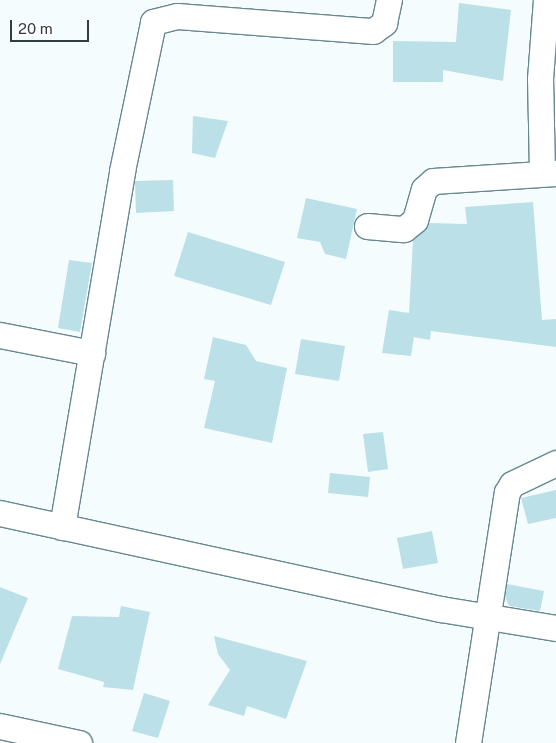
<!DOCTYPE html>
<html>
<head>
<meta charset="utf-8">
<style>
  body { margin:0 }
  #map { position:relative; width:556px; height:743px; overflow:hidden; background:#f5fcfe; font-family:"Public Sans",sans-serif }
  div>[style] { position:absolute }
  .building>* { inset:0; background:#bce0e8 }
  .roads { filter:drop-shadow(1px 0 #66888f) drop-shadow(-1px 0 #66888f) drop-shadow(0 1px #66888f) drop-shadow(0 -1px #66888f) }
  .minor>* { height:25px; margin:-12.5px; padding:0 12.5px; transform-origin:12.5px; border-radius:12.5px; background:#fff }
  span { translate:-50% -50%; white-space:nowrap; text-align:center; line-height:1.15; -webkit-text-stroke:4px #fff; paint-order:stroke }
  .scale { position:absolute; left:10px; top:20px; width:79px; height:22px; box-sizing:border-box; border:2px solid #2f3d40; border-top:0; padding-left:6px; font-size:15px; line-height:18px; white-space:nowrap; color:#2f3d40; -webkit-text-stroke:4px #fff; paint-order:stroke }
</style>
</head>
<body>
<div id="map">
  <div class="building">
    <div style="clip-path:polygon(459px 3px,511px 10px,503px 81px,443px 70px,443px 82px,393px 82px,393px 41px,456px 42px)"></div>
    <div style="clip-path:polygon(193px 116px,228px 121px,215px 158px,192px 153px)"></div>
    <div style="clip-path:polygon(173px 180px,174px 211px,136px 213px,135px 181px)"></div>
    <div style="clip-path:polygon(306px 198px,357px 209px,346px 259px,325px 254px,320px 242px,297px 238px)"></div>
    <div style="clip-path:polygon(533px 202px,542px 320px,556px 319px,556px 347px,431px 331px,430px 340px,414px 337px,411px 356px,382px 353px,389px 310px,409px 313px,413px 240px,429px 223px,467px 224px,465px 207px)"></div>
    <div style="clip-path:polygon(188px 232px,285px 262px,271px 305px,174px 276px)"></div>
    <div style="clip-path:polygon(69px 260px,92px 263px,80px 332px,58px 328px)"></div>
    <div style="clip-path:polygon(213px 337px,246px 345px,256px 361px,287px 368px,272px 443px,204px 428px,215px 381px,204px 379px)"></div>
    <div style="clip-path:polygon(301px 339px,345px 346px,339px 381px,295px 374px)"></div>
    <div style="clip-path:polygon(383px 432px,388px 469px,368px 472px,363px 434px)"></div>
    <div style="clip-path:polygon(330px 473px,370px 477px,368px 497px,328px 493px)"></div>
    <div style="clip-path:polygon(556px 490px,556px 518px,528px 524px,521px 498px)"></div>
    <div style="clip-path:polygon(432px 531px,438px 563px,403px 569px,397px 538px)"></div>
    <div style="clip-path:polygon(507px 584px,544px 591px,540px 611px,509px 606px,505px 597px)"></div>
    <div style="clip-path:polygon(0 587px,28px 598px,0 664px)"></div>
    <div style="clip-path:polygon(121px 606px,150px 612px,133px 690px,103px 687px,104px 682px,58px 669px,72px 616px,119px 617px)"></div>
    <div style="clip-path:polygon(214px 636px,307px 661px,286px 719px,247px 706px,244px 716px,208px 705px,230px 670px,218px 654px)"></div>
    <div style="clip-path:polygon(144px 693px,170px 701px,158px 738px,132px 731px)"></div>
  </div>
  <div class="roads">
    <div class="minor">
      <div style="left:542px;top:172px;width:93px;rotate:-91.2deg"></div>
      <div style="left:540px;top:79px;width:79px;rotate:-85.7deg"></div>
      <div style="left:367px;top:226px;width:37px;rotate:5deg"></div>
      <div style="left:404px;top:229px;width:14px;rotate:-39deg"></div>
      <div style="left:415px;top:220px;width:32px;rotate:-74deg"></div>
      <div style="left:424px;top:189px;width:12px;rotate:-42deg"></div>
      <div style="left:433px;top:181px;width:123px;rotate:-3.7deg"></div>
      <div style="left:0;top:335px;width:94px;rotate:11.1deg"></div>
      <div style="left:0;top:513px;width:451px;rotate:12.3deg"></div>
      <div style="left:441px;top:609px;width:117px;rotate:9.4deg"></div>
      <div style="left:62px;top:527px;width:361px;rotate:-80.4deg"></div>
      <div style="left:122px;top:171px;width:152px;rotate:-78.2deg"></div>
      <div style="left:153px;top:22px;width:25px;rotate:-14deg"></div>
      <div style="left:177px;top:16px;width:197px;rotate:4.4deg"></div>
      <div style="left:373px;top:31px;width:14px;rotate:-36deg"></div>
      <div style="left:384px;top:23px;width:24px;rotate:-78deg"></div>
      <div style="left:0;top:726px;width:81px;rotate:12.1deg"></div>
      <div style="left:468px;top:743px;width:254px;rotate:-81.2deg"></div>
      <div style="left:507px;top:492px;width:9px;rotate:-58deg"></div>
      <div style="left:512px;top:484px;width:49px;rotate:-25.5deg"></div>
    </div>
  </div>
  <div class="scale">20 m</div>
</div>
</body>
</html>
